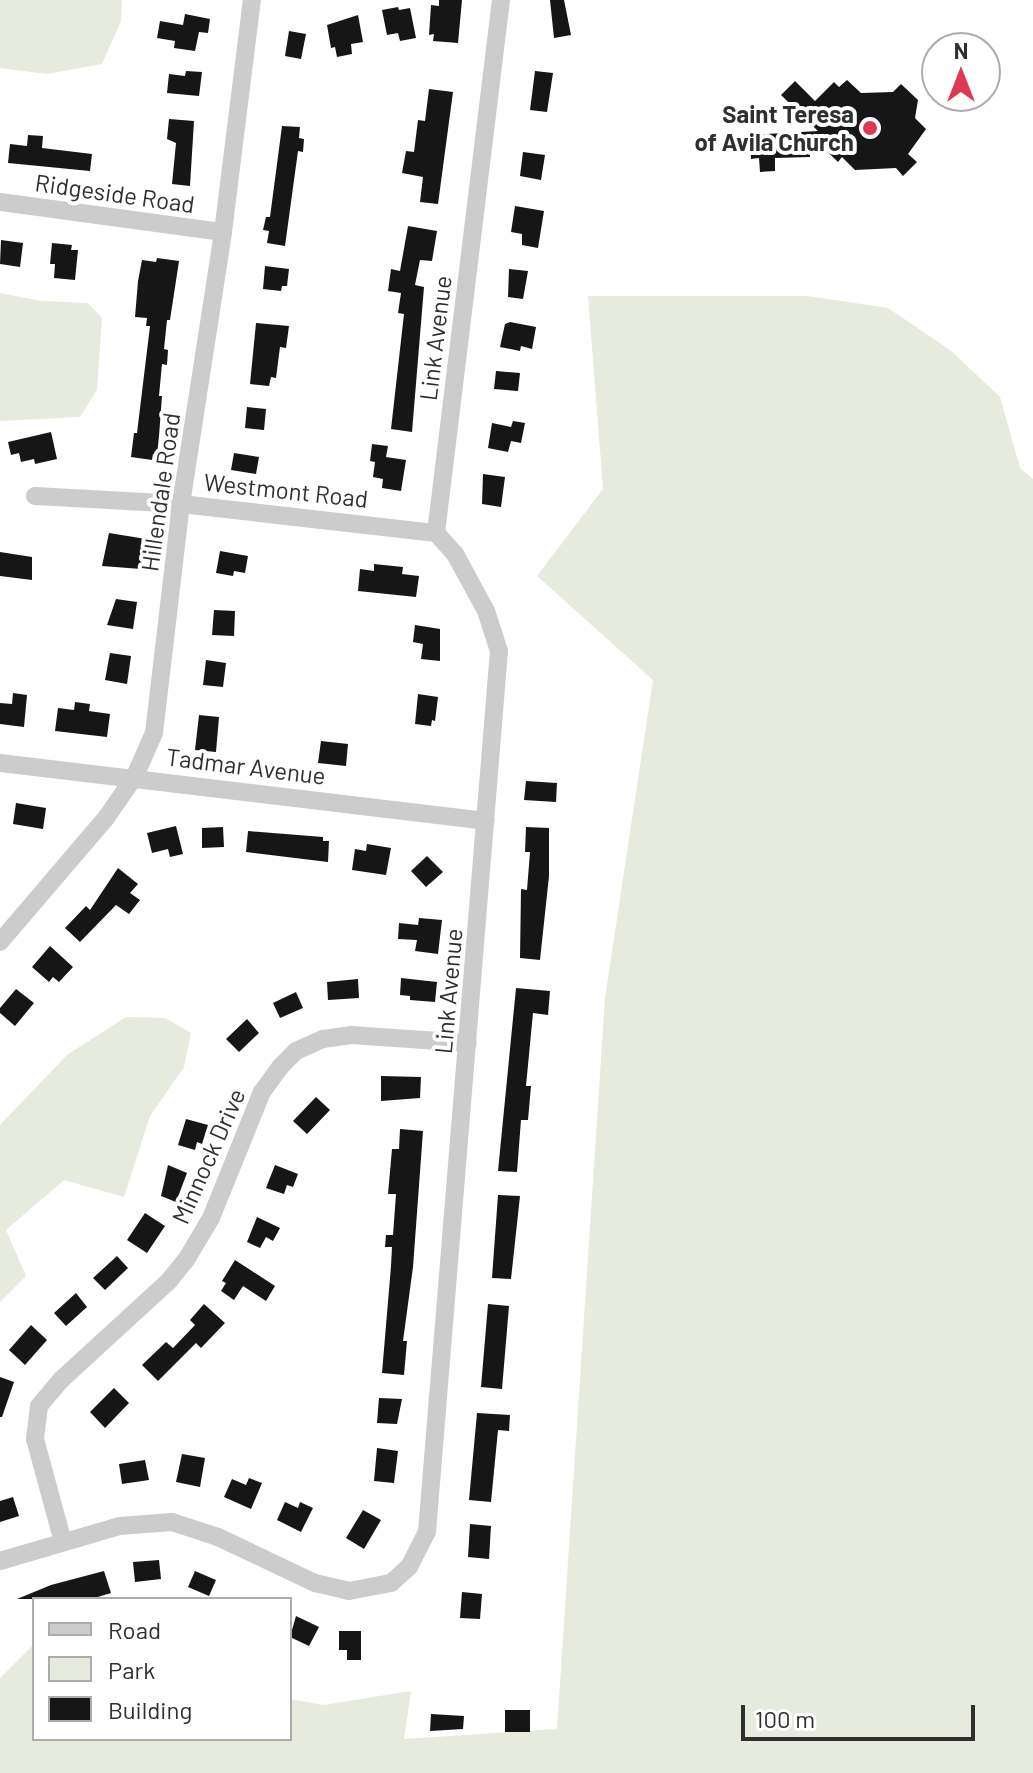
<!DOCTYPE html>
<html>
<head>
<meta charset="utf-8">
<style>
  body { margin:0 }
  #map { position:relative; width:1033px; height:1773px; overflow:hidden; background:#fff; font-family:Barlow,sans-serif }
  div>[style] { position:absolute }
  .green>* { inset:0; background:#e6ebdd }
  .building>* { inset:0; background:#161616 }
  .minor>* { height:18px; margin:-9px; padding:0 9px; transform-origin:9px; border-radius:9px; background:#ccc }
  .dots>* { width:22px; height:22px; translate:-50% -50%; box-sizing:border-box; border:4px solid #fff; border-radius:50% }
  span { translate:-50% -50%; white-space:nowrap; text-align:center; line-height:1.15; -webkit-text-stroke:8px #fff; paint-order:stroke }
  .poi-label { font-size:24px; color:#2f2f2f; font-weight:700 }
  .right { translate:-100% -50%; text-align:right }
  .street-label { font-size:24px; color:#2f2f2f }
  .legend { position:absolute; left:32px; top:1597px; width:260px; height:144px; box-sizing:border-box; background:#fff; border:2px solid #acacac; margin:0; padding:10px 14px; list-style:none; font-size:24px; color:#2f2f2f }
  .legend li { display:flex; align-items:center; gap:16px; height:40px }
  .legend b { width:40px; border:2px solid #acacac }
  .north { position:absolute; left:921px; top:32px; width:80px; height:80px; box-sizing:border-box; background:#fff; border:2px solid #acacac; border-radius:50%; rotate:0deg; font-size:22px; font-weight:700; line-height:32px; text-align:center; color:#2f2f2f }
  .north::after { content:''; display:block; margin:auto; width:28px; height:36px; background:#de3854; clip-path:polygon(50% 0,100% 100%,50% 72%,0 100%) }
  .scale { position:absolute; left:741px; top:1705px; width:234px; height:36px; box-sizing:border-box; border:4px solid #2f2f2f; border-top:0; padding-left:10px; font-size:24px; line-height:28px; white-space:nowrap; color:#2f2f2f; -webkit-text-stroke:6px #fff; paint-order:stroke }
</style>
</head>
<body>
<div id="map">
  <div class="green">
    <div style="clip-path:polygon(0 0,122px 0,121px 21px,102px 64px,47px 74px,0 68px)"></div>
    <div style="clip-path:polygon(0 293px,41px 301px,88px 303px,102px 318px,97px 390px,80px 417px,0 421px)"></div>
    <div style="clip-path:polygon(588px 296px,807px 296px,888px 308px,950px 350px,1000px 397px,1020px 468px,1033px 479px,1033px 1773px,0 1773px,0 1678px,34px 1644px,34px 1739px,290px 1739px,290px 1699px,323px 1705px,411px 1691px,404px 1739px,557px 1729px,605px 998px,653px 680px,537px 576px,603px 489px)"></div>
    <div style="clip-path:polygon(126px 1017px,165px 1018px,191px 1033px,184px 1067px,150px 1116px,124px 1197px,64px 1180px,6px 1230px,26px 1276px,0 1302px,0 1125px,67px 1055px)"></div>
  </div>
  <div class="building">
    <div style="clip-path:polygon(439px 0,462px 0,458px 43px,433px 41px,434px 34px,429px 35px,431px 5px,439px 6px)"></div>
    <div style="clip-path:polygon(550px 0,564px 0,571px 35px,554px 38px)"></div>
    <div style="clip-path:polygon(398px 7px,399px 10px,410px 8px,416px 38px,400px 41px,398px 33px,387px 35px,382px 10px)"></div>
    <div style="clip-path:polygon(185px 14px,210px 19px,208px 33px,199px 32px,195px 51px,174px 48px,175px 41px,157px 38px,160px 21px,183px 25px)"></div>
    <div style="clip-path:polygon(358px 15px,363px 42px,351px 44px,352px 54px,337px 57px,335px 47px,331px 48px,327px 25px)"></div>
    <div style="clip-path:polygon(289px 31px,306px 34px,301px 59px,285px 56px)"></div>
    <div style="clip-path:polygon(186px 71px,202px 72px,199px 96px,167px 93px,169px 74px,185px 76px)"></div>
    <div style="clip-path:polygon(535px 71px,553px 73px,547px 112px,530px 110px)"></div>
    <div style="clip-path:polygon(847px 80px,861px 93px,893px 92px,901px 84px,918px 100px,915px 118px,926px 129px,908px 154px,917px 162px,903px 176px,896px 168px,855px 170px,842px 157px,838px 162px,809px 134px,810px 157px,775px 158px,775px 171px,760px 172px,759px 158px,751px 159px,750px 135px,818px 131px,781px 95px,795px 81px,815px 101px,834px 82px,839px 87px)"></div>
    <div style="clip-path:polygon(429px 89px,453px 92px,438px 204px,420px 202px,423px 177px,402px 173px,406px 151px,414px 152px,418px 120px,425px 121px)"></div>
    <div style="clip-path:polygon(169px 119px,194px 121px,190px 186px,172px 184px,176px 143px,167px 139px)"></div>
    <div style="clip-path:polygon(282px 126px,300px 127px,299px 138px,304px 139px,303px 152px,298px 151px,285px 246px,267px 243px,269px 231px,263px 230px,266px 217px,270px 217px)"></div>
    <div style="clip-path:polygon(28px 135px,43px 136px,42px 148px,92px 154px,90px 171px,8px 163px,10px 144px,27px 146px)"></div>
    <div style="clip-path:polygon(523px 152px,545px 155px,541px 180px,520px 176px)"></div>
    <div style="clip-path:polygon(515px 206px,544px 211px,538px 248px,522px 245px,522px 234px,511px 232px)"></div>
    <div style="clip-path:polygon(408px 226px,437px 231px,432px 261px,420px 260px,415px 285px,424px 287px,412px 432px,391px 429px,404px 314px,398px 313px,401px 293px,388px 291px,391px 269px,400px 271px)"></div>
    <div style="clip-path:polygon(1px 240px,23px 243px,20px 267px,0 264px)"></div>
    <div style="clip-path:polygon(52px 243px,72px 245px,71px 250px,78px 250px,75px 280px,54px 278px,55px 264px,50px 264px)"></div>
    <div style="clip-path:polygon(157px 258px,179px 261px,170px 320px,167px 320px,164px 349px,168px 350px,167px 365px,162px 364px,159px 396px,162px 396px,159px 436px,157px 455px,153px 454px,152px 460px,131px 457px,134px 433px,137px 433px,150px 326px,146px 326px,147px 318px,135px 317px,138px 281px,142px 260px,156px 262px)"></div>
    <div style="clip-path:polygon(265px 266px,289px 269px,287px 286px,282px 286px,281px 291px,263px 289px)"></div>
    <div style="clip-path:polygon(509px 269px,528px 271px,523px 299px,508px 297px)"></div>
    <div style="clip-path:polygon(510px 322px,536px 327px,532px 349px,521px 346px,520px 351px,500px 347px,505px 324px)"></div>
    <div style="clip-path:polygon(256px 323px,289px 326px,286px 348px,280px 347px,276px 378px,271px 377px,269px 386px,250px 384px)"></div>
    <div style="clip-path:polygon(496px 371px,520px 373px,518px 391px,494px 389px)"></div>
    <div style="clip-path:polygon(247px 407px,266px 409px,264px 430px,245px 428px)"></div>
    <div style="clip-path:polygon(513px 421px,525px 423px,521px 443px,511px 441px,508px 452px,488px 448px,492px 423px,511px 427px)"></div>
    <div style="clip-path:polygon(51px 432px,57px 459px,35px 464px,34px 459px,21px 462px,19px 453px,11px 455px,8px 442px)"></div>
    <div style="clip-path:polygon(372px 444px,388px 446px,386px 457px,406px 460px,401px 491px,382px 488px,383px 479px,373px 477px,375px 462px,370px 461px)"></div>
    <div style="clip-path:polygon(234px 453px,259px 457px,256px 474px,231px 470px)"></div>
    <div style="clip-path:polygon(483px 474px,505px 477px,501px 507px,482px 504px)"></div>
    <div style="clip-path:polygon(109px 533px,146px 539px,141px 569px,102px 566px)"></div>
    <div style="clip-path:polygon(220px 551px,248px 556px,245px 573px,234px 571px,233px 576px,216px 573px)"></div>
    <div style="clip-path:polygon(0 552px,32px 557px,32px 580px,0 576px)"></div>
    <div style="clip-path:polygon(374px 564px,403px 567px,402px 574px,419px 576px,416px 597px,358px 591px,360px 569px,374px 571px)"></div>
    <div style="clip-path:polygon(116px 599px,137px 602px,133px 629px,107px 625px)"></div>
    <div style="clip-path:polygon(214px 610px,235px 611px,234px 636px,212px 635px)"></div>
    <div style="clip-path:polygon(415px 625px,440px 629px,440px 661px,421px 659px,423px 644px,413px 642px)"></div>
    <div style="clip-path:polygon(110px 653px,131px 656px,127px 684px,105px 680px)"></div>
    <div style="clip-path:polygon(206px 660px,226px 663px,223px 687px,203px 685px)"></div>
    <div style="clip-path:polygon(13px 693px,27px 695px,24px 727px,0 724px,0 703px,12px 704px)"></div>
    <div style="clip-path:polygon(418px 694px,438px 697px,435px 721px,432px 720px,431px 726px,415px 724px)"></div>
    <div style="clip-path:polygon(75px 702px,90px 704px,89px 711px,110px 714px,107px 737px,55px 731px,58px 708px,74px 710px)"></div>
    <div style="clip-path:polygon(199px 715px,219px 717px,216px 752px,195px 750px)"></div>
    <div style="clip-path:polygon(321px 741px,348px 744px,346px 766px,318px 763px)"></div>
    <div style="clip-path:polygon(526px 781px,557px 783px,556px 802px,524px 800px)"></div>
    <div style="clip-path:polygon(16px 803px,46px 808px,43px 829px,13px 824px)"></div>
    <div style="clip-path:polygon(176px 826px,183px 854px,170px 857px,168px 849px,152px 853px,147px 833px)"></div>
    <div style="clip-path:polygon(223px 827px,224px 847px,202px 848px,202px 828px)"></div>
    <div style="clip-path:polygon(526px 827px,549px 828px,549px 876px,540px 960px,520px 958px,521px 889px,527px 890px,530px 852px,525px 852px)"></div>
    <div style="clip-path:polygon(248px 831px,323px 837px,323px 841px,329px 841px,328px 862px,246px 852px)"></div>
    <div style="clip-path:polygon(367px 844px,391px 848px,386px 875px,352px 870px,355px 849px,366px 851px)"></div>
    <div style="clip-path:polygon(427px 856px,443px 872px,426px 887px,411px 871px)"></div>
    <div style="clip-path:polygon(118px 868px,138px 884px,130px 893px,140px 900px,129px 914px,116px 905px,80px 942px,65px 928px,86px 906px,90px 910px)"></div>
    <div style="clip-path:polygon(419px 918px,442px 920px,438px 954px,415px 951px,417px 940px,398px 939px,399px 923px,418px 925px)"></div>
    <div style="clip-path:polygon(50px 946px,73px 967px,59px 982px,53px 977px,49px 982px,32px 967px)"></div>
    <div style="clip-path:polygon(401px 978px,437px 982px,435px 1002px,410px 1000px,410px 996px,400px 995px)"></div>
    <div style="clip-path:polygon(358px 979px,359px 998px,328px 1000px,327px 982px)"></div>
    <div style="clip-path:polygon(516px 988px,550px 991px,548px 1015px,533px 1013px,526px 1086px,531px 1086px,528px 1120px,521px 1120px,517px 1172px,498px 1171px)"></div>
    <div style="clip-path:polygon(16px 989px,34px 1003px,15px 1026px,0 1013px,0 1008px)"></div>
    <div style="clip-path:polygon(296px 992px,303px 1008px,280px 1018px,273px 1003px)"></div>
    <div style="clip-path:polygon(247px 1019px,259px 1033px,239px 1052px,226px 1039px)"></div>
    <div style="clip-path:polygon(381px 1076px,421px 1077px,420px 1098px,381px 1101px)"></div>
    <div style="clip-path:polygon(316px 1097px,330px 1110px,307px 1134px,293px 1121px)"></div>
    <div style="clip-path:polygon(186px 1119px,208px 1125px,202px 1144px,197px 1142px,195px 1150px,178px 1145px)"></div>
    <div style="clip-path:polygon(400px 1129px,423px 1131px,413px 1267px,403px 1341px,407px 1341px,404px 1375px,382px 1373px,391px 1266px,392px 1247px,385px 1247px,386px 1235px,393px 1235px,396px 1194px,388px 1194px,392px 1149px,399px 1149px)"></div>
    <div style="clip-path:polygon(168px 1165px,187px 1173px,176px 1202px,161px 1196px)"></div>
    <div style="clip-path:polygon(275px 1165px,298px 1174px,293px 1187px,287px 1185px,284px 1194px,266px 1188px)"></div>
    <div style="clip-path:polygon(498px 1195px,520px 1196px,511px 1279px,492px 1278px)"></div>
    <div style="clip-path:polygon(145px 1213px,165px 1226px,147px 1253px,127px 1240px)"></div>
    <div style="clip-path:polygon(257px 1217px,280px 1228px,273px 1241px,266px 1237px,260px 1248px,247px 1242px)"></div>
    <div style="clip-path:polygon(117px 1256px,128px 1268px,105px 1290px,93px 1278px)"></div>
    <div style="clip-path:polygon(235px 1260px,275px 1286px,266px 1301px,243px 1286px,234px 1300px,221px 1291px,226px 1283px,222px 1281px)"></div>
    <div style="clip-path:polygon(76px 1293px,87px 1307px,66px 1326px,54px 1313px)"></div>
    <div style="clip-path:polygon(204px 1304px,225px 1323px,201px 1348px,196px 1343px,158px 1381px,142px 1365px,166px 1342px,173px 1348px,195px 1325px,190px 1320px)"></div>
    <div style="clip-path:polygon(488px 1304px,509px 1306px,502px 1389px,481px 1387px)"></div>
    <div style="clip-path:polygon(31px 1325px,47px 1340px,25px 1365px,9px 1350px)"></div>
    <div style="clip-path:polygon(0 1377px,14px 1382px,2px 1417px,0 1417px)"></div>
    <div style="clip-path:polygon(114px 1388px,129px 1403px,105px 1428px,90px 1412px)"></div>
    <div style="clip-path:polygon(379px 1398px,402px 1399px,397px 1424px,377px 1423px)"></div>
    <div style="clip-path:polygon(477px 1413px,510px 1415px,509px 1431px,498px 1430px,491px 1502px,469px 1500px)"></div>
    <div style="clip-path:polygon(377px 1448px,398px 1451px,394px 1483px,374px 1481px)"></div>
    <div style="clip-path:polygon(182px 1454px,205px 1458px,200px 1487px,176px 1482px)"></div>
    <div style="clip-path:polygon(145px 1460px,149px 1480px,122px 1484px,119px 1464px)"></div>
    <div style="clip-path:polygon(249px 1478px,262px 1483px,251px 1509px,224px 1497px,232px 1479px,246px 1485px)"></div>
    <div style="clip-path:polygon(13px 1497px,19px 1516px,0 1522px,0 1501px)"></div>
    <div style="clip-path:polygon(285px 1502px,298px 1508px,300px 1502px,313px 1508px,301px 1532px,277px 1520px)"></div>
    <div style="clip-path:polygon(363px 1510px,381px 1520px,364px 1549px,346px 1538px)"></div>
    <div style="clip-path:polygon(470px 1524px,491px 1526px,489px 1559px,468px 1557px)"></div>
    <div style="clip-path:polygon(159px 1560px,161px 1579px,135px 1582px,133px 1562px)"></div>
    <div style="clip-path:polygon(104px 1571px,111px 1593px,91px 1599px,17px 1599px,51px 1585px)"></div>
    <div style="clip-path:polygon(195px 1571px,216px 1580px,209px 1596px,188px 1587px)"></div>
    <div style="clip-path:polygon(462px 1592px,482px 1594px,480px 1619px,460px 1618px)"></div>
    <div style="clip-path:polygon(296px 1616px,319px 1627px,309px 1646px,290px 1637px)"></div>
    <div style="clip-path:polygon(339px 1631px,361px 1631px,361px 1660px,347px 1660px,347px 1650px,339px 1650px)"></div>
    <div style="clip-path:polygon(505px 1710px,530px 1710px,530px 1732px,505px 1732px)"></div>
    <div style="clip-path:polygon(431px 1714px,464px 1716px,463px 1729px,430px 1731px)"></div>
  </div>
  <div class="minor">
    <div style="left:0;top:202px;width:225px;rotate:7.7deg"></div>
    <div style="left:35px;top:496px;width:146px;rotate:3.1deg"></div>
    <div style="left:181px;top:504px;width:257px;rotate:6.5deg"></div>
    <div style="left:0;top:763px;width:489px;rotate:6.8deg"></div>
    <div style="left:0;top:942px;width:163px;rotate:-49.5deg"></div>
    <div style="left:106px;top:818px;width:51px;rotate:-55.4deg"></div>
    <div style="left:135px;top:776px;width:47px;rotate:-66.2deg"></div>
    <div style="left:154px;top:733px;width:231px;rotate:-83.3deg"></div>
    <div style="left:181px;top:504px;width:275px;rotate:-81.2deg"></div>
    <div style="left:223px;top:232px;width:234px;rotate:-82.9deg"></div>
    <div style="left:63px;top:1542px;width:107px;rotate:-105.2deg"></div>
    <div style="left:35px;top:1439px;width:33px;rotate:-83deg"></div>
    <div style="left:39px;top:1406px;width:35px;rotate:-50deg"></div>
    <div style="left:62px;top:1379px;width:144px;rotate:-42.5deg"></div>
    <div style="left:168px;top:1282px;width:28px;rotate:-51deg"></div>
    <div style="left:186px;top:1260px;width:49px;rotate:-59.2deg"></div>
    <div style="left:211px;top:1218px;width:136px;rotate:-68deg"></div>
    <div style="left:262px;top:1092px;width:31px;rotate:-54deg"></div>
    <div style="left:280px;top:1067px;width:23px;rotate:-45deg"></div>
    <div style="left:296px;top:1051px;width:30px;rotate:-24deg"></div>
    <div style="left:323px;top:1039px;width:28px;rotate:-8deg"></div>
    <div style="left:351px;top:1035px;width:117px;rotate:3.9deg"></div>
    <div style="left:0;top:1561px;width:125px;rotate:-16.3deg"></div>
    <div style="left:120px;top:1526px;width:52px;rotate:-4.4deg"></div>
    <div style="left:172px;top:1522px;width:48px;rotate:18.1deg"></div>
    <div style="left:218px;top:1537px;width:107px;rotate:25.4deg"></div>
    <div style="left:315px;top:1583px;width:35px;rotate:13deg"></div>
    <div style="left:349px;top:1591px;width:43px;rotate:-10.8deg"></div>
    <div style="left:391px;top:1583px;width:24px;rotate:-42deg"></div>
    <div style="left:409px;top:1567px;width:39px;rotate:-63deg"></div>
    <div style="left:427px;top:1532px;width:884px;rotate:-85.33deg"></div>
    <div style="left:499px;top:651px;width:42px;rotate:-108deg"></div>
    <div style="left:486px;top:611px;width:65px;rotate:-118.5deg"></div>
    <div style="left:455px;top:554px;width:28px;rotate:-132deg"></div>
    <div style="left:436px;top:533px;width:537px;rotate:-83.05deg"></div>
  </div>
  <div class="dots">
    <div style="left:870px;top:128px;background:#de3854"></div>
  </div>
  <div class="poi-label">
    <span class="right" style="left:854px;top:128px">Saint Teresa<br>of Avila Church</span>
  </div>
  <div class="street-label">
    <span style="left:115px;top:193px;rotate:8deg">Ridgeside Road</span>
    <span style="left:435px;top:338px;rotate:-83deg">Link Avenue</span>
    <span style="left:286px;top:490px;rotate:6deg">Westmont Road</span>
    <span style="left:160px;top:492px;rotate:-82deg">Hillendale Road</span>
    <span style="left:246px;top:766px;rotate:7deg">Tadmar Avenue</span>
    <span style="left:448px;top:991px;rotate:-85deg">Link Avenue</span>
    <span style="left:208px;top:1156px;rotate:-66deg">Minnock Drive</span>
  </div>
  <ul class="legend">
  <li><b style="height:10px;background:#ccc"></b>Road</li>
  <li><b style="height:22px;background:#e6ebdd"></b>Park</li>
  <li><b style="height:22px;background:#161616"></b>Building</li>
  </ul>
  <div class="north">N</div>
  <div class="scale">100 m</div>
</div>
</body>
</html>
